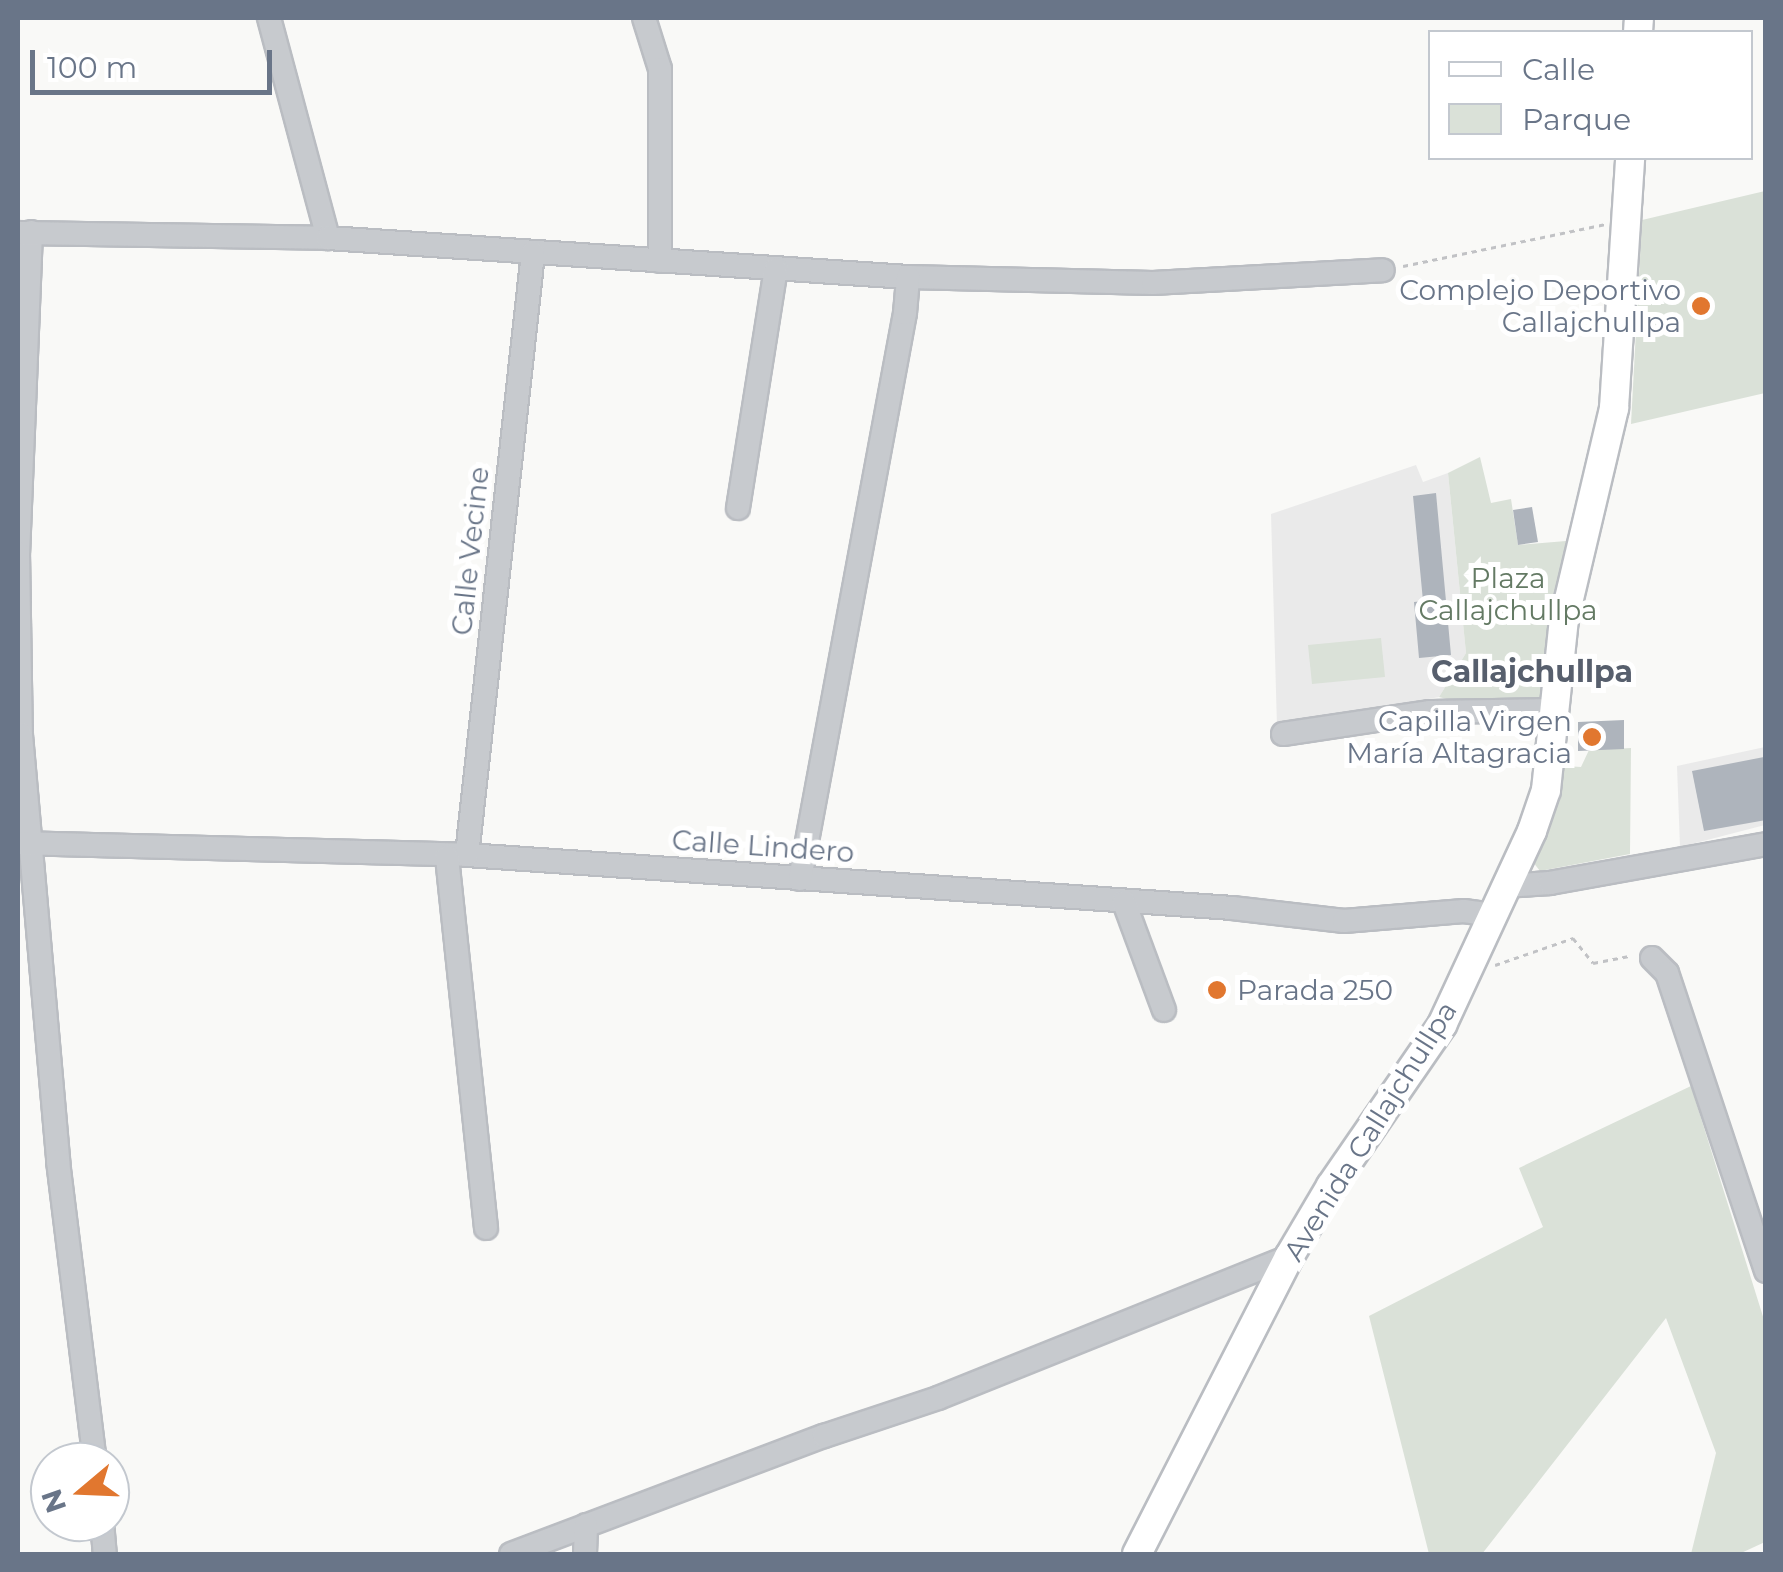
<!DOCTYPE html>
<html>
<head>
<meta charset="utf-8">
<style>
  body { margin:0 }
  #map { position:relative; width:1783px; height:1572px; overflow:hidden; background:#f9f9f7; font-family:Montserrat,sans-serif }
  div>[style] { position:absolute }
  .built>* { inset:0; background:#eaeaea }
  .green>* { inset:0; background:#dae1d8 }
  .building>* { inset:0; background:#aeb4bc }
  .path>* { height:2.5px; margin-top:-1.25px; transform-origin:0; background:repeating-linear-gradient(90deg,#c1c2c5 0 5px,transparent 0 10px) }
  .roads { filter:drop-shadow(2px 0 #babdc2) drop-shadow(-2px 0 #babdc2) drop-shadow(0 2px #babdc2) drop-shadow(0 -2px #babdc2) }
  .minor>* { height:22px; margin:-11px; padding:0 11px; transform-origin:11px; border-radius:11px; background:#c7cace }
  .major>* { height:28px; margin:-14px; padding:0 14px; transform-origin:14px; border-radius:14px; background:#fff }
  .dots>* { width:28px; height:28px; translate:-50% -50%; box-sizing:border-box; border:5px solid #fff; border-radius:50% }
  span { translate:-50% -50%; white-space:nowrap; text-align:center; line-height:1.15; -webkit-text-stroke:10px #fff; paint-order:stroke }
  .poi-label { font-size:28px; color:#697588 }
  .right { translate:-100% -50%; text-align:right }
  .left { translate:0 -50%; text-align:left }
  .street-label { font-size:28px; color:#697588 }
  .park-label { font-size:28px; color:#647a64 }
  .neighbourhood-label { font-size:30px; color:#575f6d; font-weight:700 }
  .frame { position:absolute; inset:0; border:20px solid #697588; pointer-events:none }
  .legend { position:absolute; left:1428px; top:30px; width:325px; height:130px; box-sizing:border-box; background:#fff; border:2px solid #c3c8cf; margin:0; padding:12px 18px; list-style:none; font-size:30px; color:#697588 }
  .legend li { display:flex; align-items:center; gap:20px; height:50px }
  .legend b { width:50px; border:2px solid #c3c8cf }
  .north { position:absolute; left:30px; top:1442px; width:100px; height:100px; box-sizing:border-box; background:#fff; border:2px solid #c3c8cf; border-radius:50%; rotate:251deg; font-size:28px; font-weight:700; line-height:40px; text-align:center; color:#697588 }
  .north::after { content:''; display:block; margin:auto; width:35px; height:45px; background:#e1772f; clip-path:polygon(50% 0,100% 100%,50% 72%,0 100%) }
  .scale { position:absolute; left:30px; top:50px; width:242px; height:45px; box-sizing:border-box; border:5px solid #697588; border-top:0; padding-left:12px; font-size:30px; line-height:35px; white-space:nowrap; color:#697588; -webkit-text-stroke:8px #fff; paint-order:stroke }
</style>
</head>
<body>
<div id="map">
  <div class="built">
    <div style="clip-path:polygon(1416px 465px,1423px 482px,1448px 473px,1466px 653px,1439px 697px,1277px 727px,1271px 514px)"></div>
    <div style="clip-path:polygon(1765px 747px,1765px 825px,1680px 847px,1677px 766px)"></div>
  </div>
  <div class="green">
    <div style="clip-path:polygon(1765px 191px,1765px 393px,1631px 424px,1642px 220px)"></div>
    <div style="clip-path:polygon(1480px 457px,1491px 503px,1511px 499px,1518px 545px,1566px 541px,1551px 626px,1547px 692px,1539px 703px,1466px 704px,1439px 697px,1466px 653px,1448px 473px)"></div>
    <div style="clip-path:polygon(1381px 638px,1385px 677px,1312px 684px,1308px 645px)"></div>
    <div style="clip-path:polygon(1631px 748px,1630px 854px,1540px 871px,1533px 862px,1534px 851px,1552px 816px,1565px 766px,1581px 767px,1589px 750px)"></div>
    <div style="clip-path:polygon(1691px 1086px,1765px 1323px,1765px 1542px,1739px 1554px,1691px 1554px,1716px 1453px,1666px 1318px,1482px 1554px,1429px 1554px,1369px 1316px,1543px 1227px,1519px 1168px)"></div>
  </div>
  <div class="building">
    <div style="clip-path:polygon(1436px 493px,1451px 655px,1419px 658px,1414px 602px,1423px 601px,1413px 496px)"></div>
    <div style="clip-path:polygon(1532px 507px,1538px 542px,1518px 545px,1513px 510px)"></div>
    <div style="clip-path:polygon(1624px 720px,1624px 749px,1578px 751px,1578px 722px)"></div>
    <div style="clip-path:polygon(1764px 757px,1766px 820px,1704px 831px,1692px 771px)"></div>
  </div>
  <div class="path">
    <div style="left:1403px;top:266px;width:207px;rotate:-11.7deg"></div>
    <div style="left:1495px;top:965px;width:83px;rotate:-19.1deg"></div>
    <div style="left:1573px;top:938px;width:32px;rotate:51deg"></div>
    <div style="left:1593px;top:963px;width:38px;rotate:-11deg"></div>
  </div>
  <div class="roads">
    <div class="minor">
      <div style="left:269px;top:18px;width:228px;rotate:75deg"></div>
      <div style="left:644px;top:18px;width:53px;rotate:72.6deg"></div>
      <div style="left:660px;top:69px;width:192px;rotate:90deg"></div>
      <div style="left:31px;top:232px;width:321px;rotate:92.3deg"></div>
      <div style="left:18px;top:553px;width:182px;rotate:89.1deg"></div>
      <div style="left:21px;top:735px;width:428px;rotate:85deg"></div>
      <div style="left:58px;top:1161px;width:303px;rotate:83deg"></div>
      <div style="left:18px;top:233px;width:310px;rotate:0.9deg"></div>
      <div style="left:328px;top:238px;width:581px;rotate:3.85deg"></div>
      <div style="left:908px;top:277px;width:245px;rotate:1.4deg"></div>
      <div style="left:1153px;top:283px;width:230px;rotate:-3.2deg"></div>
      <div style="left:738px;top:508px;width:242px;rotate:-81deg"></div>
      <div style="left:1283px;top:734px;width:149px;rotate:-8.5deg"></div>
      <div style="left:1430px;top:712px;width:126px;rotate:-0.9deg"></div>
      <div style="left:18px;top:843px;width:449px;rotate:1.5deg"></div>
      <div style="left:467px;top:855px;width:767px;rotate:3.96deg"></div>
      <div style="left:1232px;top:908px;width:113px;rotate:6.6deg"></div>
      <div style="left:1344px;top:921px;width:120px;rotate:-4.8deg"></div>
      <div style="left:1464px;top:911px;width:27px;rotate:8deg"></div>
      <div style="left:467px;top:855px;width:606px;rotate:-83.74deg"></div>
      <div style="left:447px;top:857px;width:373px;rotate:84deg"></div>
      <div style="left:800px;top:879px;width:576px;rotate:-79.49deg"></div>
      <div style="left:905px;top:313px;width:36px;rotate:-85deg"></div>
      <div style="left:1505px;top:886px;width:45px;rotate:-3.8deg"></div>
      <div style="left:1550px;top:883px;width:219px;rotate:-10.2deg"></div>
      <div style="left:1124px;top:902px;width:115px;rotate:69.7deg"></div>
      <div style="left:1652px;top:958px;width:21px;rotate:45deg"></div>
      <div style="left:1667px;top:973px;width:314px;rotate:71.6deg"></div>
      <div style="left:102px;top:1522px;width:32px;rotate:85deg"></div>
      <div style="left:511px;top:1554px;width:335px;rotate:-20.7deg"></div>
      <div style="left:824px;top:1436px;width:120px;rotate:-18.4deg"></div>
      <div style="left:938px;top:1398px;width:378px;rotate:-21.9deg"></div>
      <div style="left:585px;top:1554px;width:29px;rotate:-88deg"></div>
    </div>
    <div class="major">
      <div style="left:1638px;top:32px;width:14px;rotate:-86deg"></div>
      <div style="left:1137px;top:1554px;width:334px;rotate:-62.9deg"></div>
      <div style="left:1289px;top:1257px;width:82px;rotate:-59.4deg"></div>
      <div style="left:1331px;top:1186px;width:196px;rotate:-55.4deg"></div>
      <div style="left:1442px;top:1025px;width:214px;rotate:-65.1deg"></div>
      <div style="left:1532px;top:831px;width:43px;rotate:-71.1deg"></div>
      <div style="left:1546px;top:790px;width:171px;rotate:-84deg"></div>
      <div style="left:1564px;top:620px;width:218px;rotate:-76.7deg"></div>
      <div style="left:1614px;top:408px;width:251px;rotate:-86.3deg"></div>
    </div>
  </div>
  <div class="dots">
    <div style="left:1701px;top:306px;background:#e1772f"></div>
    <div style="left:1592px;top:737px;background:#e1772f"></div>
    <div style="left:1217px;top:990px;background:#e1772f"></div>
  </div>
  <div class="poi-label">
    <span class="right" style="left:1681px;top:306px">Complejo Deportivo<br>Callajchullpa</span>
    <span class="right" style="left:1572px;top:737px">Capilla Virgen<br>María Altagracia</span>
    <span class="left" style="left:1237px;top:990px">Parada 250</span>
  </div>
  <div class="street-label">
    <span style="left:470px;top:551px;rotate:-84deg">Calle Vecine</span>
    <span style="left:763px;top:846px;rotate:4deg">Calle Lindero</span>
    <span style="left:1370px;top:1131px;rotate:-58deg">Avenida Callajchullpa</span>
  </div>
  <div class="park-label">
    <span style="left:1508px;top:594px">Plaza<br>Callajchullpa</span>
  </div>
  <div class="neighbourhood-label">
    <span style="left:1532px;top:672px">Callajchullpa</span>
  </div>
  <div class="frame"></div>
  <ul class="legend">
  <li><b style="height:12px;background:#fff"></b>Calle</li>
  <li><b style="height:28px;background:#dae1d8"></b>Parque</li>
  </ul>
  <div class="north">N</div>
  <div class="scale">100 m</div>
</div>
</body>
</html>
